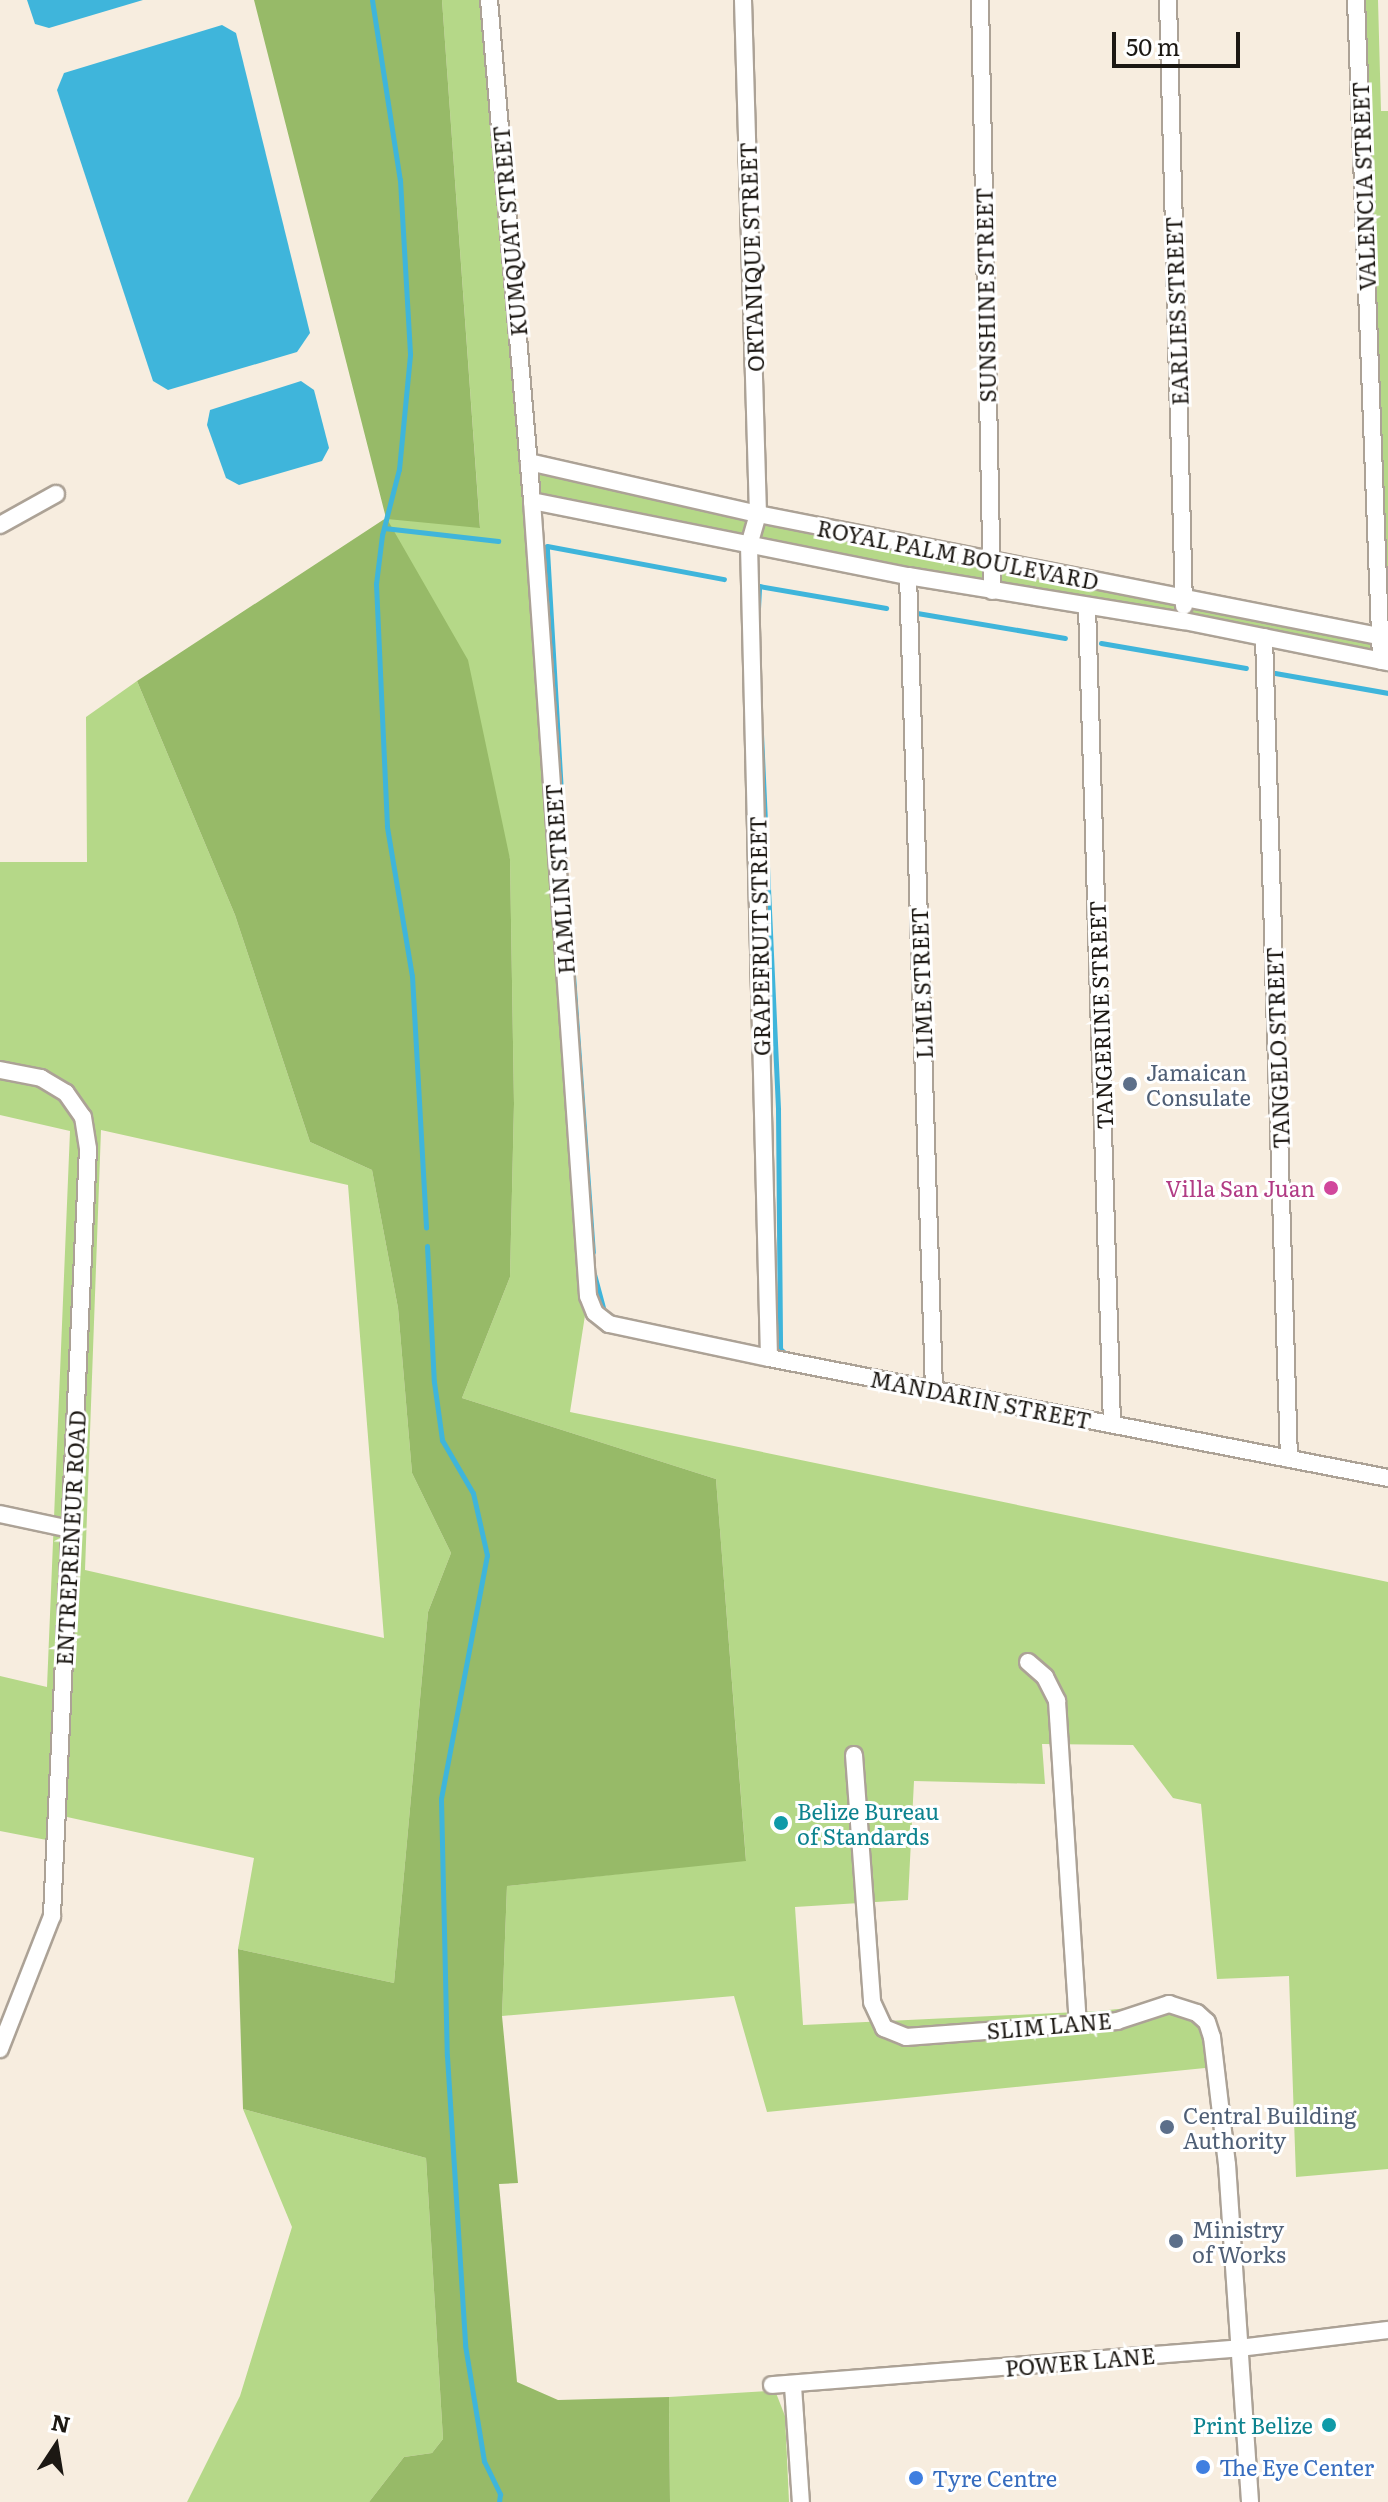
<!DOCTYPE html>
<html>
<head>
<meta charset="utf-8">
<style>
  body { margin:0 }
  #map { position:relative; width:1388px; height:2502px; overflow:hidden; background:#f7eddf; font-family:Literata,serif }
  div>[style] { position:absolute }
  .green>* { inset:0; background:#b5d888 }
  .forest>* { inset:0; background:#97ba68 }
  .water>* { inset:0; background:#3fb5db }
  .stream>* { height:5px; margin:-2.5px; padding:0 2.5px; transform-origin:2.5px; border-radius:2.5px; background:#3fb5db }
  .roads { filter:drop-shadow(2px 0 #aca296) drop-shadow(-2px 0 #aca296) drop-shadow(0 2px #aca296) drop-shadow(0 -2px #aca296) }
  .street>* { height:16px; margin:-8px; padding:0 8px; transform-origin:8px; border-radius:8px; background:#fff }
  .dots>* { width:22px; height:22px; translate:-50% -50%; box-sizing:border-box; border:4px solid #fff; border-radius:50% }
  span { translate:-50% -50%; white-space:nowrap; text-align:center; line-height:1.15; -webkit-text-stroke:6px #fff; paint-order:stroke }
  .street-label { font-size:22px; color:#1c1813 }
  .service-label { font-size:22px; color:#4e5e75 }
  .left { translate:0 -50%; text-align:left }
  .hotel-label { font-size:22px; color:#b23c85 }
  .right { translate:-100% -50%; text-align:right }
  .culture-label { font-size:22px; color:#0d838f }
  .shop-label { font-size:22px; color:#366cbe }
  .north { position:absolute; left:16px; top:2406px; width:80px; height:80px; -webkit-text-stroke:6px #fff; paint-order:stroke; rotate:12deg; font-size:22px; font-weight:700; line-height:32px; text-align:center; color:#1c1813 }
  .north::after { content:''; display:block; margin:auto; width:28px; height:36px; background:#1c1813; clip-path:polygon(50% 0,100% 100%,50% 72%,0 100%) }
  .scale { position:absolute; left:1112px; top:32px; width:128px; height:36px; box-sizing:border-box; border:4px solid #1c1813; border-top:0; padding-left:10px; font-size:24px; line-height:28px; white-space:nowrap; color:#1c1813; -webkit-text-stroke:6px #fff; paint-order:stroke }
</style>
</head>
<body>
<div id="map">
  <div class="green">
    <div style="clip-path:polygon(442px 0,493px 0,529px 462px,1380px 636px,1356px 0,1378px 0,1381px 111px,1388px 111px,1388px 662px,533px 501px,588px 1296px,570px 1412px,1388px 1582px,1388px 2169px,1296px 2177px,1289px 1976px,1217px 1979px,1201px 1804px,1173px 1798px,1133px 1745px,1042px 1744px,1045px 1784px,914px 1781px,908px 1900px,795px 1907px,803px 2025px,1098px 2011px,1169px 2004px,1197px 2013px,1215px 2067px,767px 2112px,734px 1996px,502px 2016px,507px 1886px,746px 1860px,716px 1479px,462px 1398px,510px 1277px,514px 1104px,510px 859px,386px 518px,480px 527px)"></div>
    <div style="clip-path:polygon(evenodd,137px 681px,235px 915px,310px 1142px,372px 1170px,398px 1308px,412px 1473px,451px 1553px,428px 1612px,394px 1983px,238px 1949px,254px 1858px,58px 1815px,57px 1842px,0 1831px,0 1676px,47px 1687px,70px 1131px,0 1115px,0 862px,87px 862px,86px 717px,137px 681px,101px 1130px,348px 1185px,384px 1638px,85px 1570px,101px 1130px)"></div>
    <div style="clip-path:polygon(243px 2109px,426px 2158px,443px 2439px,432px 2453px,404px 2457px,369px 2502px,187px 2502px,240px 2396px,292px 2227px)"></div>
    <div style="clip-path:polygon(769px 2391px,776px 2393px,785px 2416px,789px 2502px,670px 2502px,669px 2397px)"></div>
  </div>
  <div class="forest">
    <div style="clip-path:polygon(254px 0,442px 0,480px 528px,387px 519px,468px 660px,510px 859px,514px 1104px,510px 1277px,462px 1398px,716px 1479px,746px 1861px,507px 1886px,502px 2016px,518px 2183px,499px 2184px,517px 2382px,558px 2400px,669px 2397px,670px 2502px,369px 2502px,404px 2457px,432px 2453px,443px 2439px,426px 2158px,243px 2109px,238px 1949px,394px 1983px,428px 1612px,451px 1553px,412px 1473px,398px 1308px,372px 1170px,310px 1142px,235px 915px,137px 681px,386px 518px)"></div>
  </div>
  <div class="water">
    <div style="clip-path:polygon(27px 0,143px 0,49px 28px,35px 24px)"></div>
    <div style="clip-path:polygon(222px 25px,236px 33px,310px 333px,297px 352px,168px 390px,153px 381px,57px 90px,64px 73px)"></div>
    <div style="clip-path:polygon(301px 381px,314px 390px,329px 448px,322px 461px,239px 485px,226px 478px,207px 425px,210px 410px)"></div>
  </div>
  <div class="stream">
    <div style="left:372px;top:0;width:182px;rotate:81.2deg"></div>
    <div style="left:400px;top:180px;width:175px;rotate:86.7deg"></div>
    <div style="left:410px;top:355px;width:115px;rotate:95.5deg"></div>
    <div style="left:399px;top:469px;width:68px;rotate:104.4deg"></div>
    <div style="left:382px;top:535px;width:49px;rotate:97deg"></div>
    <div style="left:376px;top:584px;width:243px;rotate:87.4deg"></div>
    <div style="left:387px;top:827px;width:151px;rotate:80.5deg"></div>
    <div style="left:412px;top:976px;width:252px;rotate:86.8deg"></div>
    <div style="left:384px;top:528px;width:115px;rotate:6.5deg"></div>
    <div style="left:758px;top:608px;width:22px;rotate:-87deg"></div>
    <div style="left:759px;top:586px;width:129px;rotate:9.8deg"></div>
    <div style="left:917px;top:613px;width:150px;rotate:9.6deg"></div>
    <div style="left:1101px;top:643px;width:147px;rotate:9.8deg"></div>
    <div style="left:1275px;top:673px;width:115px;rotate:10deg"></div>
    <div style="left:761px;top:734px;width:376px;rotate:87.4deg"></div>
    <div style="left:778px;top:1110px;width:239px;rotate:89.5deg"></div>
    <div style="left:780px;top:1349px;width:11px;rotate:41deg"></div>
    <div style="left:564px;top:845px;width:299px;rotate:-93.3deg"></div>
    <div style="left:547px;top:546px;width:180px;rotate:10.6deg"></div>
    <div style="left:571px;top:947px;width:306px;rotate:85.9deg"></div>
    <div style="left:427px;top:1246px;width:136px;rotate:87.1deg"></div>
    <div style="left:434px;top:1382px;width:59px;rotate:82.1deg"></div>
    <div style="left:442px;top:1440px;width:61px;rotate:59.7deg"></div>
    <div style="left:473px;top:1493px;width:64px;rotate:77.3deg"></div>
    <div style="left:487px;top:1555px;width:248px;rotate:100.7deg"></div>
    <div style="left:441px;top:1799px;width:257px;rotate:88.7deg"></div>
    <div style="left:447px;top:2056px;width:290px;rotate:86.4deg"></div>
    <div style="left:465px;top:2345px;width:118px;rotate:80.7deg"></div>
    <div style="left:484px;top:2461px;width:37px;rotate:64deg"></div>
    <div style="left:500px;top:2494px;width:8px;rotate:97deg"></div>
    <div style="left:594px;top:1274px;width:38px;rotate:75deg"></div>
  </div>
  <div class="roads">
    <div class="street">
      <div style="left:489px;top:0;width:503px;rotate:85.09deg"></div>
      <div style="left:532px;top:501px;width:797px;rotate:85.97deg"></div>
      <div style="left:588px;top:1296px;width:18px;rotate:68deg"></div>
      <div style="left:595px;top:1313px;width:18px;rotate:38deg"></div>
      <div style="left:609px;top:1324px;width:164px;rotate:12deg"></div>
      <div style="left:769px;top:1358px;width:631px;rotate:10.97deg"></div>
      <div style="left:743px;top:0;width:514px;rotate:88.33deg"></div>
      <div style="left:758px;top:514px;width:32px;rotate:106deg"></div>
      <div style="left:749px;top:545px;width:813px;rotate:88.59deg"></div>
      <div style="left:980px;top:0;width:591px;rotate:88.84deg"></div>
      <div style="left:1168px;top:0;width:606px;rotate:88.49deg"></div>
      <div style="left:1356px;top:0;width:661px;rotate:87.83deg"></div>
      <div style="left:529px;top:462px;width:235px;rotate:12.8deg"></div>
      <div style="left:758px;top:514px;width:642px;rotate:11.13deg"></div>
      <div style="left:532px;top:501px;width:383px;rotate:11.3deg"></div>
      <div style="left:908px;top:576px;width:280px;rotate:9.3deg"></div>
      <div style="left:1184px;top:621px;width:208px;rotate:11.4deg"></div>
      <div style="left:0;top:525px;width:64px;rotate:-29deg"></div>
      <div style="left:908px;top:576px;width:814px;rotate:88.17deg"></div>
      <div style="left:1087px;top:606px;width:818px;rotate:88.25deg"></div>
      <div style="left:1264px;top:637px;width:822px;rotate:88.26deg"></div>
      <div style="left:0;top:1070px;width:42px;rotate:11deg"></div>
      <div style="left:41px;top:1078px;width:29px;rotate:31deg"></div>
      <div style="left:66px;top:1093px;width:29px;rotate:55deg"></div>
      <div style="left:83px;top:1117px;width:32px;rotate:81deg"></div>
      <div style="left:88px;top:1149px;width:768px;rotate:92.69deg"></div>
      <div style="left:52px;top:1916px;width:143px;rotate:111.4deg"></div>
      <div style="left:0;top:1514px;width:72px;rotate:12.1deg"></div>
      <div style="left:1028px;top:1662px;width:23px;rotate:41deg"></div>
      <div style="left:1045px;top:1677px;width:27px;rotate:63deg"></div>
      <div style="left:1057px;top:1701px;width:324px;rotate:86.3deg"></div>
      <div style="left:854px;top:1755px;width:248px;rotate:85.8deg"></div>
      <div style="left:872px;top:2002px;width:29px;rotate:65deg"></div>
      <div style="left:884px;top:2028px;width:24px;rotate:22deg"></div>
      <div style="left:906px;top:2037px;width:212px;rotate:-4.3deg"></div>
      <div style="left:1117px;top:2021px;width:55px;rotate:-18.1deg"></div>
      <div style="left:1169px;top:2004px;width:29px;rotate:18deg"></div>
      <div style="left:1197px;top:2013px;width:13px;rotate:42deg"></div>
      <div style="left:1207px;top:2022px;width:16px;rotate:72deg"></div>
      <div style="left:1212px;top:2037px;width:128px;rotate:83.3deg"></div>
      <div style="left:1227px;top:2164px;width:339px;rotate:86.1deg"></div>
      <div style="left:772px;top:2385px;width:468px;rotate:-4.5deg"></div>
      <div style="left:1239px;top:2348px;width:150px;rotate:-6.9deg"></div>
      <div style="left:793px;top:2386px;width:116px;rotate:86.1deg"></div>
    </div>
  </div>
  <div class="dots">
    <div style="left:1130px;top:1084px;background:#5c6f8a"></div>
    <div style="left:1331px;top:1188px;background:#d1479c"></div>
    <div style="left:781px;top:1823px;background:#0f9aa8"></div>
    <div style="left:1167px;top:2127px;background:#5c6f8a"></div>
    <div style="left:1176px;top:2241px;background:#5c6f8a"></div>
    <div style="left:1329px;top:2425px;background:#0f9aa8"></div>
    <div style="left:1203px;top:2467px;background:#3f7fe0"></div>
    <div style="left:916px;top:2478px;background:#3f7fe0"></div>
  </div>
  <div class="street-label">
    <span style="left:1363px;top:186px;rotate:-92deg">VALENCIA STREET</span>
    <span style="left:509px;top:231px;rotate:-95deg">KUMQUAT STREET</span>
    <span style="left:751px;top:257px;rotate:-92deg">ORTANIQUE STREET</span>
    <span style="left:985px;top:295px;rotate:-91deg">SUNSHINE STREET</span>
    <span style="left:1176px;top:311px;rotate:-92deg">EARLIES STREET</span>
    <span style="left:958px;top:554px;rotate:11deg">ROYAL PALM BOULEVARD</span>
    <span style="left:559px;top:879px;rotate:-94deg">HAMLIN STREET</span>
    <span style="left:759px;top:936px;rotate:-91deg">GRAPEFRUIT STREET</span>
    <span style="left:921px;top:983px;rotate:-92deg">LIME STREET</span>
    <span style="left:1100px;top:1015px;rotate:-92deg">TANGERINE STREET</span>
    <span style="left:1277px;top:1048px;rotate:-92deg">TANGELO STREET</span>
    <span style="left:981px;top:1399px;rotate:11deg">MANDARIN STREET</span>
    <span style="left:70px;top:1538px;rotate:-87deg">ENTREPRENEUR ROAD</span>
    <span style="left:1049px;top:2025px;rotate:-5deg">SLIM LANE</span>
    <span style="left:1080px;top:2361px;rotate:-5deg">POWER LANE</span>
  </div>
  <div class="service-label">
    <span class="left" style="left:1146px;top:1084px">Jamaican<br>Consulate</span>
    <span class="left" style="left:1183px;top:2127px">Central Building<br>Authority</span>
    <span class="left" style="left:1192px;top:2241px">Ministry<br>of Works</span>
  </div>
  <div class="hotel-label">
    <span class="right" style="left:1315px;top:1188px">Villa San Juan</span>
  </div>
  <div class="culture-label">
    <span class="left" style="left:797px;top:1823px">Belize Bureau<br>of Standards</span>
    <span class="right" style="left:1313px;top:2425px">Print Belize</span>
  </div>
  <div class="shop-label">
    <span class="left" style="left:1219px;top:2467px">The Eye Center</span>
    <span class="left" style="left:932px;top:2478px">Tyre Centre</span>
  </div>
  <div class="north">N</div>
  <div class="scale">50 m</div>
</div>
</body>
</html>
